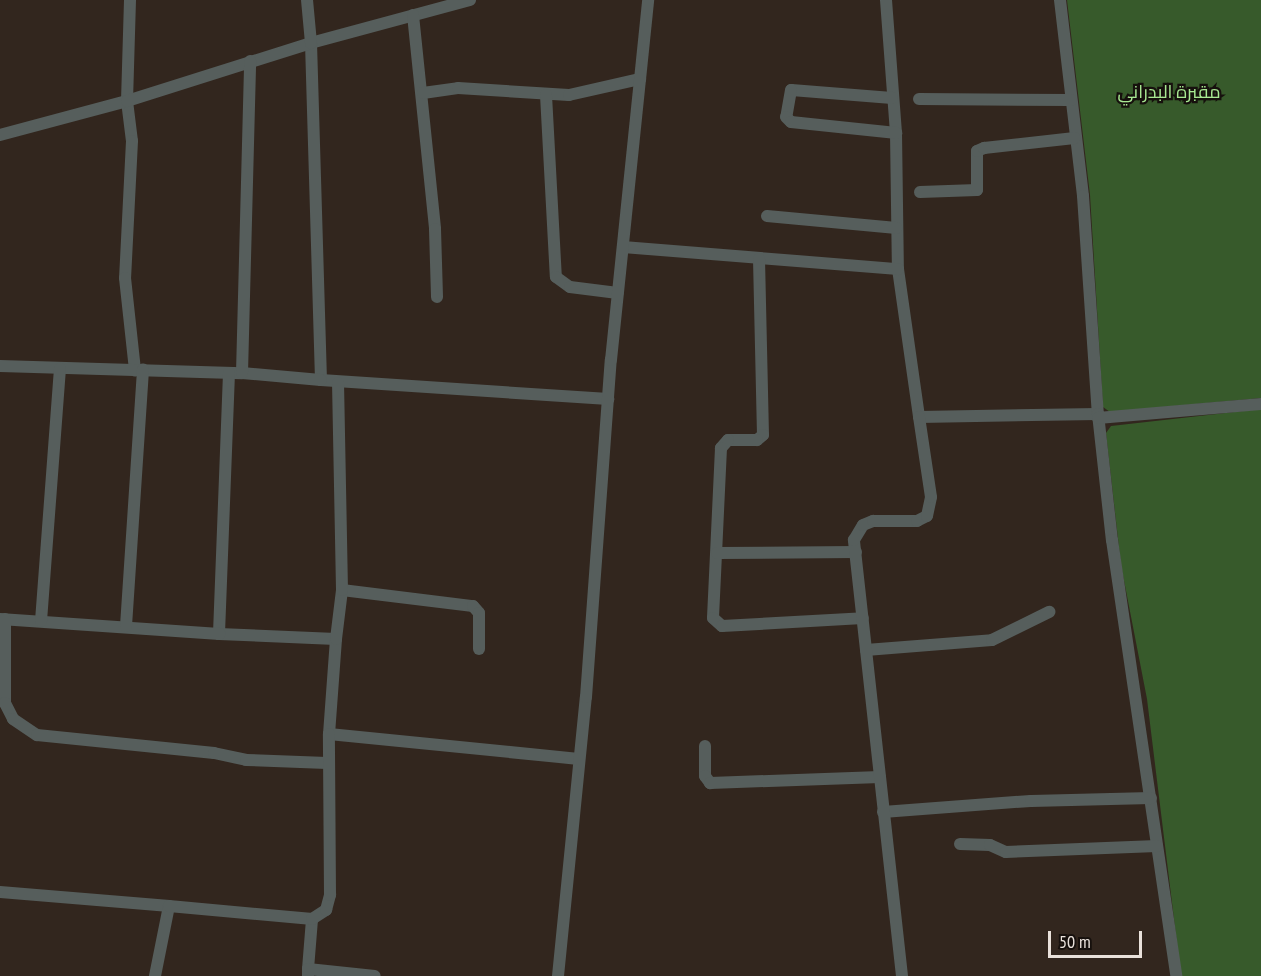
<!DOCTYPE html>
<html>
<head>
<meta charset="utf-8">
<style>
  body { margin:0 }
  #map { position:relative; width:1261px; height:976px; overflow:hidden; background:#32261e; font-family:"PT Sans Narrow",Cairo,sans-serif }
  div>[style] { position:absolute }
  .green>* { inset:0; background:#375a2b }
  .minor>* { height:12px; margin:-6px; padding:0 6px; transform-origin:6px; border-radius:6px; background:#565e5c }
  span { translate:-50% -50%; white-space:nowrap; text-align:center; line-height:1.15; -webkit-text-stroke:4.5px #16100d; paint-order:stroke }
  .park-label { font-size:18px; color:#a8e892 }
  .scale { position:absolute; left:1048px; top:931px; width:94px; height:27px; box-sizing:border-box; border:3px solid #e9e1db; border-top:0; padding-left:8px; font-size:18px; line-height:21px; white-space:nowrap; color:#e9e1db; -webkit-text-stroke:4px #16100d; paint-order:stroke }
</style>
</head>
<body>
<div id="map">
  <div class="green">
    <div style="clip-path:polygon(1067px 0,1261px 0,1261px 398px,1110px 412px,1103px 407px,1090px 195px)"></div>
    <div style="clip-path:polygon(1261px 409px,1261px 976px,1181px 976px,1147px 699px,1121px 565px,1106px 433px,1111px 426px)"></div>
  </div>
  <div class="minor">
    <div style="left:130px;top:0;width:101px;rotate:91.7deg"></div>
    <div style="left:127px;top:101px;width:40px;rotate:82.9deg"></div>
    <div style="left:132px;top:141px;width:137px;rotate:92.9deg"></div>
    <div style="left:125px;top:278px;width:93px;rotate:83.8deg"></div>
    <div style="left:470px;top:0;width:165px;rotate:164.9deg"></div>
    <div style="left:311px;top:43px;width:337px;rotate:88.3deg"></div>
    <div style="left:321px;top:380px;width:288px;rotate:3.8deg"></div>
    <div style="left:886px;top:0;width:133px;rotate:85.7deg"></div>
    <div style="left:896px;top:133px;width:136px;rotate:89.2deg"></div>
    <div style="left:898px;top:269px;width:149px;rotate:81.9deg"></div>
    <div style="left:919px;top:417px;width:179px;rotate:-1deg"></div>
    <div style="left:1060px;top:0;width:197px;rotate:83.3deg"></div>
    <div style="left:1083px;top:196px;width:219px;rotate:86.1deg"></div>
    <div style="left:1098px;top:414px;width:127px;rotate:83.7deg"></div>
    <div style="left:1112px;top:540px;width:441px;rotate:81.6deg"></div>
    <div style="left:413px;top:15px;width:215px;rotate:84.1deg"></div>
    <div style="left:435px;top:229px;width:68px;rotate:88.3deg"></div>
    <div style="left:423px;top:93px;width:35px;rotate:-8deg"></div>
    <div style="left:458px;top:88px;width:111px;rotate:3.6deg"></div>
    <div style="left:569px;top:95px;width:73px;rotate:-12.7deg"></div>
    <div style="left:546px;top:95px;width:182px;rotate:86.9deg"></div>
    <div style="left:556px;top:277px;width:17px;rotate:36deg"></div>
    <div style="left:570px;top:287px;width:48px;rotate:7.1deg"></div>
    <div style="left:892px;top:98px;width:101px;rotate:-175.5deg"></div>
    <div style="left:791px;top:90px;width:27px;rotate:100deg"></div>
    <div style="left:786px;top:117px;width:7px;rotate:45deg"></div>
    <div style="left:791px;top:122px;width:106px;rotate:6deg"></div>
    <div style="left:919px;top:99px;width:152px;rotate:0.4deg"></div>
    <div style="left:0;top:135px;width:131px;rotate:-15deg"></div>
    <div style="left:127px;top:101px;width:193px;rotate:-17.5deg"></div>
    <div style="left:311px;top:43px;width:43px;rotate:-95.3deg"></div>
    <div style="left:920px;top:192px;width:57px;rotate:-2deg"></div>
    <div style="left:977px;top:190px;width:39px;rotate:-90deg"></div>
    <div style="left:977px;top:151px;width:8px;rotate:-23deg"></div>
    <div style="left:984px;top:148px;width:91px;rotate:-6.3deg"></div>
    <div style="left:767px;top:216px;width:130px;rotate:5.3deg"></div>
    <div style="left:623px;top:247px;width:276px;rotate:4.6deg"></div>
    <div style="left:759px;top:259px;width:176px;rotate:88.7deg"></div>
    <div style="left:763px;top:435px;width:8px;rotate:140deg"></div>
    <div style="left:757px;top:440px;width:29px;rotate:180deg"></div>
    <div style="left:728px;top:440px;width:11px;rotate:131deg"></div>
    <div style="left:721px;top:448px;width:170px;rotate:92.7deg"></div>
    <div style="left:713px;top:618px;width:12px;rotate:42deg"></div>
    <div style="left:722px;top:626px;width:141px;rotate:-3.2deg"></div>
    <div style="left:0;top:366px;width:242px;rotate:1.7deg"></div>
    <div style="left:242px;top:373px;width:79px;rotate:5.1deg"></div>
    <div style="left:229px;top:373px;width:261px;rotate:92.2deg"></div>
    <div style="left:219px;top:634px;width:117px;rotate:2.4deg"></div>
    <div style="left:336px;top:639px;width:95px;rotate:94.2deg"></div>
    <div style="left:329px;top:734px;width:251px;rotate:5.7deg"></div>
    <div style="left:242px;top:373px;width:312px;rotate:-88.5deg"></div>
    <div style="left:1098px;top:418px;width:164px;rotate:-4.9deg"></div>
    <div style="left:717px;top:553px;width:139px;rotate:-0.4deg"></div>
    <div style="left:342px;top:590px;width:132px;rotate:7deg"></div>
    <div style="left:473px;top:606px;width:9px;rotate:49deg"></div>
    <div style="left:479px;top:613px;width:36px;rotate:90deg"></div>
    <div style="left:0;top:619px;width:220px;rotate:3.9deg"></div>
    <div style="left:5px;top:619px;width:84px;rotate:90deg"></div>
    <div style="left:5px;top:703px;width:18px;rotate:63deg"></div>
    <div style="left:13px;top:719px;width:29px;rotate:34deg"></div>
    <div style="left:37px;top:735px;width:178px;rotate:5.8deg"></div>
    <div style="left:214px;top:753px;width:33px;rotate:12deg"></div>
    <div style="left:246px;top:760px;width:81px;rotate:2.1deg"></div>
    <div style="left:41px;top:621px;width:253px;rotate:-85.7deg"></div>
    <div style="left:126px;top:626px;width:257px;rotate:-86.2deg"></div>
    <div style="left:336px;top:639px;width:49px;rotate:-83deg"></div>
    <div style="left:342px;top:590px;width:207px;rotate:-91.1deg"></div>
    <div style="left:866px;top:650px;width:126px;rotate:-4.5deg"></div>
    <div style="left:992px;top:640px;width:64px;rotate:-26.2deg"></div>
    <div style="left:705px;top:746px;width:30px;rotate:90deg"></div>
    <div style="left:705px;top:776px;width:9px;rotate:54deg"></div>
    <div style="left:710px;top:783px;width:170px;rotate:-2deg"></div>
    <div style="left:883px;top:812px;width:148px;rotate:-4.3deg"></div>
    <div style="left:1031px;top:801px;width:120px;rotate:-1.4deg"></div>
    <div style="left:960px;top:844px;width:30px;rotate:2deg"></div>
    <div style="left:990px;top:845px;width:17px;rotate:24deg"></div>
    <div style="left:1006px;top:852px;width:151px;rotate:-2.3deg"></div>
    <div style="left:0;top:892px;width:170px;rotate:4.7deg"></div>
    <div style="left:308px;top:969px;width:50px;rotate:-85.4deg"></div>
    <div style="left:155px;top:976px;width:71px;rotate:-78.7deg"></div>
    <div style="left:169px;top:906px;width:144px;rotate:5.2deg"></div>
    <div style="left:312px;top:919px;width:17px;rotate:-33deg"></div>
    <div style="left:326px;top:910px;width:16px;rotate:-75deg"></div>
    <div style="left:330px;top:895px;width:161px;rotate:-90.4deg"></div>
    <div style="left:308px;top:976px;width:7px;rotate:-90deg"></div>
    <div style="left:308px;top:969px;width:67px;rotate:6deg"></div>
    <div style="left:558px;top:976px;width:280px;rotate:-84.3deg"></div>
    <div style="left:586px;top:697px;width:338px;rotate:-85.8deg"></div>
    <div style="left:611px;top:360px;width:362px;rotate:-84.1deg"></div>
    <div style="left:902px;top:976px;width:439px;rotate:-96.3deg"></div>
    <div style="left:854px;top:540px;width:17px;rotate:-59deg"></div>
    <div style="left:863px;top:525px;width:11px;rotate:-22deg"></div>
    <div style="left:873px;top:521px;width:44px"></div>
    <div style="left:917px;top:521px;width:11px;rotate:-27deg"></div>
    <div style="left:927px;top:516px;width:19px;rotate:-78deg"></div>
    <div style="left:931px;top:497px;width:81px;rotate:-98.5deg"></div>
  </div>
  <div class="park-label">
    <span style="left:1169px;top:92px">مقبرة البدراني</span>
  </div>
  <div class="scale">50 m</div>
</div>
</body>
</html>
